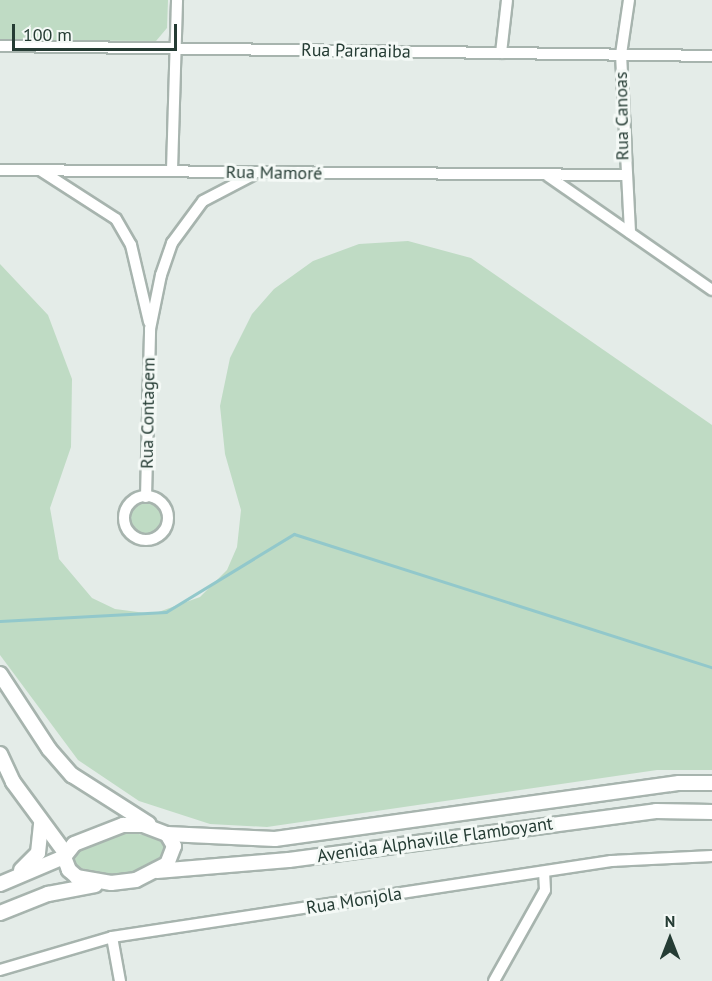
<!DOCTYPE html>
<html>
<head>
<meta charset="utf-8">
<style>
  body { margin:0 }
  #map { position:relative; width:712px; height:981px; overflow:hidden; background:#e4ece8; font-family:"PT Sans",sans-serif }
  div>[style] { position:absolute }
  .green>* { inset:0; background:#bfdbc4 }
  .round { border-radius:50% }
  .stream>* { height:3px; margin:-1.5px; padding:0 1.5px; transform-origin:1.5px; border-radius:1.5px; background:#92c8cb }
  .roads { filter:drop-shadow(2px 0 #a7b4ae) drop-shadow(-2px 0 #a7b4ae) drop-shadow(0 2px #a7b4ae) drop-shadow(0 -2px #a7b4ae) }
  .minor>* { height:10px; margin:-5px; padding:0 5px; transform-origin:5px; border-radius:5px; background:#fff }
  .minor>.ring { margin:-5px; padding:0; box-sizing:content-box; background:none; border:10px solid #fff; border-radius:50% }
  .tertiary>* { height:14px; margin:-7px; padding:0 7px; transform-origin:7px; border-radius:7px; background:#fff }
  span { translate:-50% -50%; white-space:nowrap; text-align:center; line-height:1.15; -webkit-text-stroke:6px #f4f9f6; paint-order:stroke }
  .street-label { font-size:18px; color:#253c34 }
  .north { position:absolute; left:640px; top:909px; width:60px; height:60px; -webkit-text-stroke:4px #f4f9f6; paint-order:stroke; rotate:0deg; font-size:16px; font-weight:700; line-height:24px; text-align:center; color:#253c34 }
  .north::after { content:''; display:block; margin:auto; width:21px; height:27px; background:#253c34; clip-path:polygon(50% 0,100% 100%,50% 72%,0 100%) }
  .scale { position:absolute; left:12px; top:24px; width:165px; height:27px; box-sizing:border-box; border:3px solid #253c34; border-top:0; padding-left:8px; font-size:18px; line-height:21px; white-space:nowrap; color:#253c34; -webkit-text-stroke:4px #f4f9f6; paint-order:stroke }
</style>
</head>
<body>
<div id="map">
  <div class="green">
    <div style="clip-path:polygon(0 0,168px 0,167px 28px,156px 41px,0 40px)"></div>
    <div style="clip-path:polygon(408px 241px,471px 258px,712px 425px,712px 770px,657px 770px,267px 827px,210px 824px,139px 801px,78px 760px,0 655px,0 264px,48px 315px,72px 379px,71px 447px,50px 508px,59px 559px,92px 598px,115px 609px,153px 614px,200px 597px,227px 570px,237px 547px,241px 510px,225px 454px,220px 406px,230px 358px,252px 314px,274px 289px,313px 261px,359px 244px)"></div>
    <div class="round" style="left:129px;top:501px;width:34px;height:34px"></div>
    <div style="clip-path:polygon(124px 831px,163px 839px,167px 854px,134px 874px,111px 877px,74px 866px,73px 853px,85px 843px)"></div>
  </div>
  <div class="stream">
    <div style="left:0;top:621px;width:166px;rotate:-3.1deg"></div>
    <div style="left:166px;top:612px;width:150px;rotate:-31.4deg"></div>
    <div style="left:294px;top:534px;width:439px;rotate:17.7deg"></div>
  </div>
  <div class="roads">
    <div class="minor">
      <div style="left:629px;top:0;width:55px;rotate:98.4deg"></div>
      <div style="left:621px;top:54px;width:179px;rotate:87.1deg"></div>
      <div style="left:0;top:46px;width:712px;rotate:0.8deg"></div>
      <div style="left:501px;top:53px;width:53px;rotate:-83.5deg"></div>
      <div style="left:0;top:170px;width:623px;rotate:0.46deg"></div>
      <div style="left:40px;top:170px;width:90px;rotate:32.8deg"></div>
      <div style="left:116px;top:219px;width:30px;rotate:60deg"></div>
      <div style="left:131px;top:245px;width:79px;rotate:76.8deg"></div>
      <div style="left:172px;top:170px;width:170px;rotate:-88.3deg"></div>
      <div style="left:548px;top:176px;width:200px;rotate:34.8deg"></div>
      <div class="ring" style="left:124px;top:496px;width:34px;height:34px"></div>
      <div style="left:146px;top:497px;width:168px;rotate:-88.6deg"></div>
      <div style="left:150px;top:329px;width:55px;rotate:-78.5deg"></div>
      <div style="left:161px;top:275px;width:34px;rotate:-71deg"></div>
      <div style="left:172px;top:243px;width:52px;rotate:-53.6deg"></div>
      <div style="left:203px;top:201px;width:56px;rotate:-27.5deg"></div>
      <div style="left:112px;top:937px;width:45px;rotate:79.7deg"></div>
      <div style="left:0;top:970px;width:117px;rotate:-16.4deg"></div>
      <div style="left:112px;top:937px;width:505px;rotate:-8.66deg"></div>
      <div style="left:611px;top:861px;width:101px;rotate:-2.8deg"></div>
      <div style="left:494px;top:981px;width:104px;rotate:-60.7deg"></div>
      <div style="left:545px;top:890px;width:18px;rotate:-93deg"></div>
    </div>
    <div class="tertiary">
      <div style="left:0;top:674px;width:90px;rotate:56.8deg"></div>
      <div style="left:49px;top:749px;width:35px;rotate:49deg"></div>
      <div style="left:72px;top:775px;width:91px;rotate:32.5deg"></div>
      <div style="left:0;top:754px;width:31px;rotate:65deg"></div>
      <div style="left:13px;top:782px;width:89px;rotate:53.6deg"></div>
      <div style="left:123px;top:825px;width:20px"></div>
      <div style="left:143px;top:825px;width:26px;rotate:21deg"></div>
      <div style="left:167px;top:834px;width:14px;rotate:60deg"></div>
      <div style="left:174px;top:846px;width:19px;rotate:111deg"></div>
      <div style="left:167px;top:864px;width:35px;rotate:153deg"></div>
      <div style="left:136px;top:880px;width:25px;rotate:173deg"></div>
      <div style="left:111px;top:883px;width:35px;rotate:-170deg"></div>
      <div style="left:77px;top:877px;width:11px;rotate:-139deg"></div>
      <div style="left:69px;top:870px;width:14px;rotate:-111deg"></div>
      <div style="left:64px;top:857px;width:16px;rotate:-52deg"></div>
      <div style="left:74px;top:844px;width:53px;rotate:-21.2deg"></div>
      <div style="left:167px;top:834px;width:108px;rotate:2.7deg"></div>
      <div style="left:275px;top:839px;width:408px;rotate:-7.9deg"></div>
      <div style="left:679px;top:783px;width:33px"></div>
      <div style="left:21px;top:870px;width:24px;rotate:-45deg"></div>
      <div style="left:38px;top:853px;width:30px;rotate:-84deg"></div>
      <div style="left:157px;top:871px;width:132px;rotate:-4.8deg"></div>
      <div style="left:289px;top:860px;width:370px;rotate:-7.6deg"></div>
      <div style="left:656px;top:811px;width:56px;rotate:1deg"></div>
      <div style="left:0;top:884px;width:69px;rotate:-22.9deg"></div>
      <div style="left:0;top:913px;width:52px;rotate:-21.6deg"></div>
      <div style="left:48px;top:894px;width:48px;rotate:-10.8deg"></div>
    </div>
  </div>
  <div class="street-label">
    <span style="left:356px;top:51px;rotate:1deg">Rua Paranaiba</span>
    <span style="left:622px;top:116px;rotate:-91deg">Rua Canoas</span>
    <span style="left:274px;top:173px;rotate:1deg">Rua Mamoré</span>
    <span style="left:148px;top:413px;rotate:-89deg">Rua Contagem</span>
    <span style="left:435px;top:840px;rotate:-8deg">Avenida Alphaville Flamboyant</span>
    <span style="left:354px;top:901px;rotate:-9deg">Rua Monjola</span>
  </div>
  <div class="north">N</div>
  <div class="scale">100 m</div>
</div>
</body>
</html>
